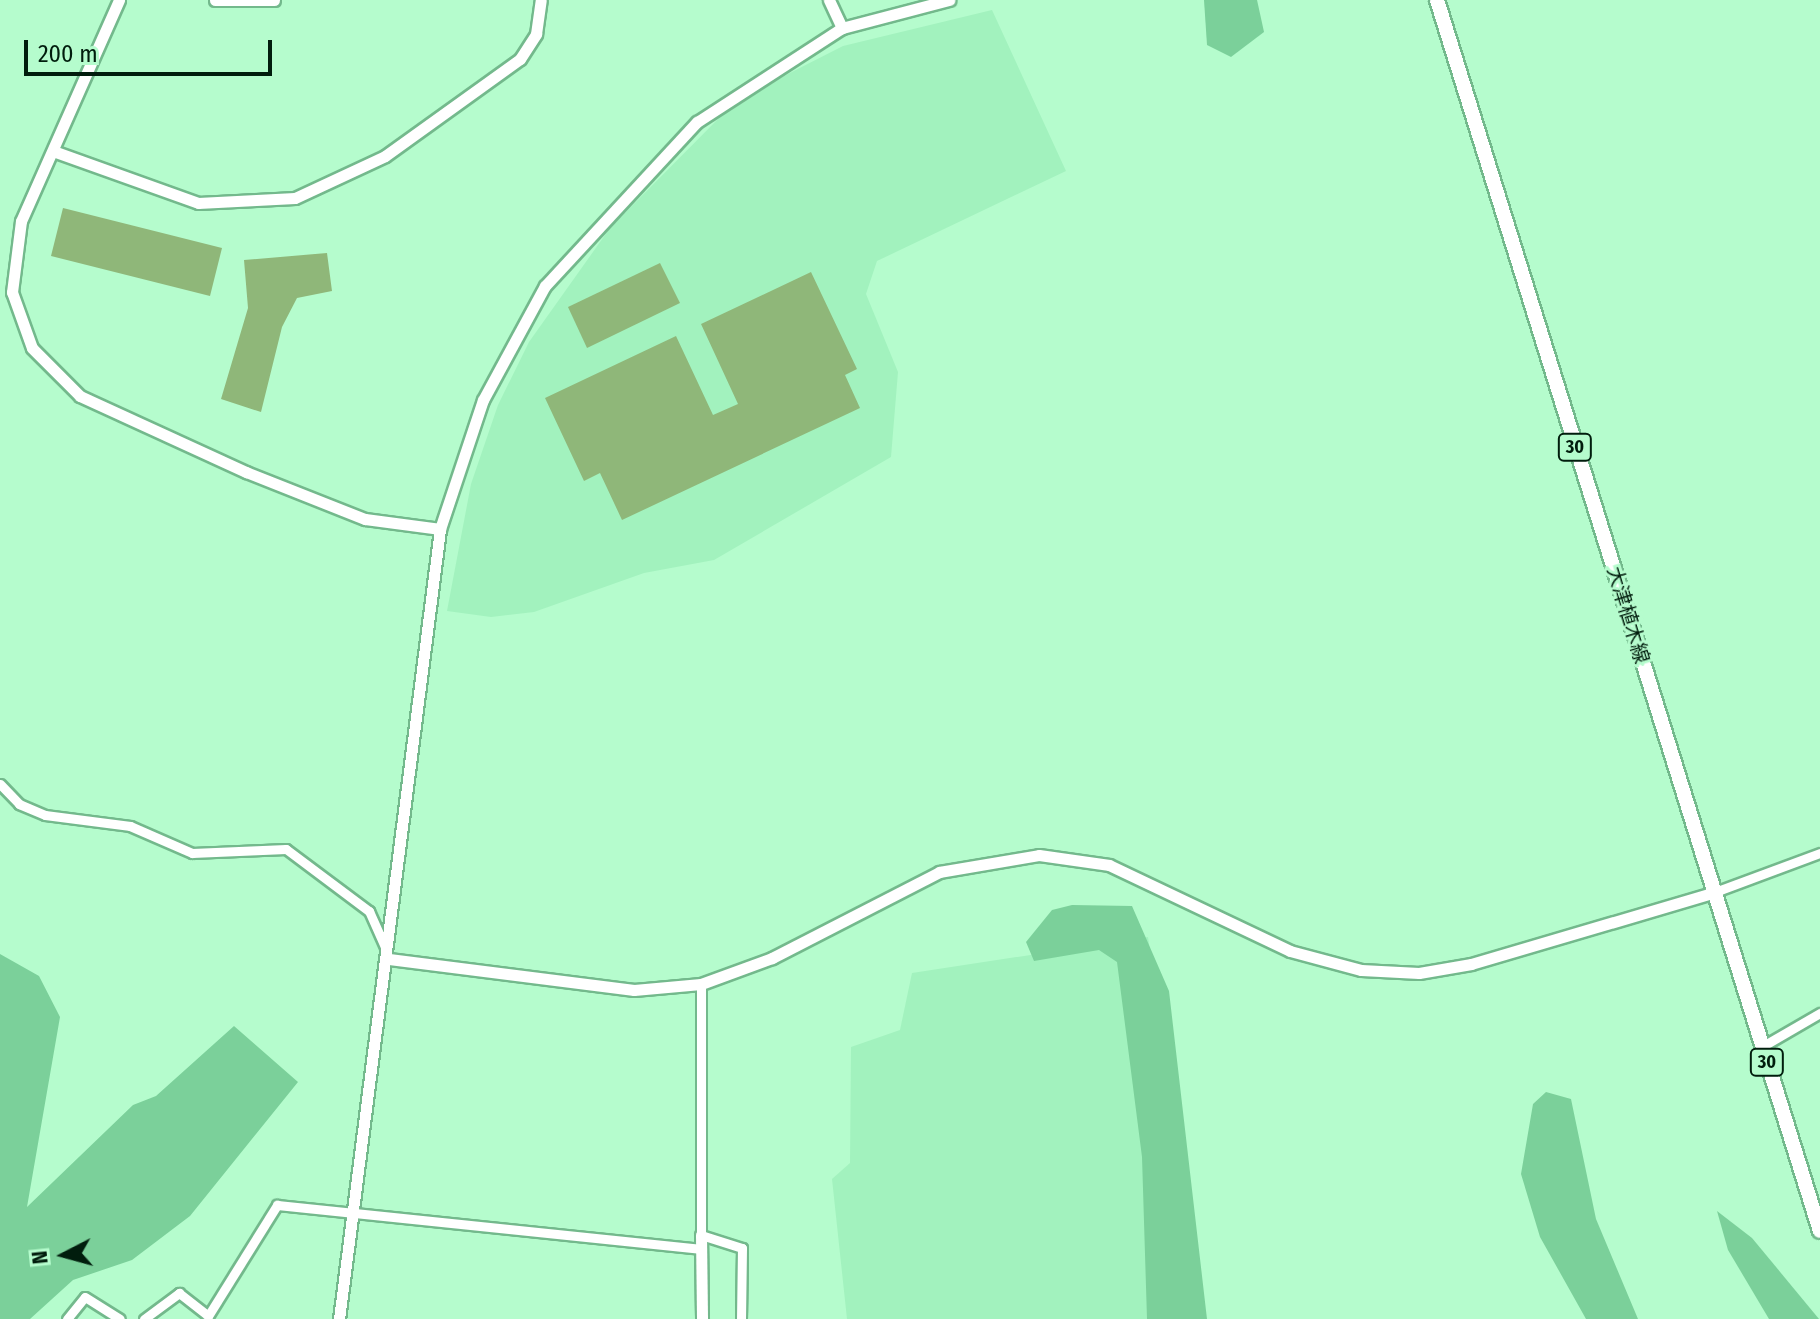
<!DOCTYPE html>
<html>
<head>
<meta charset="utf-8">
<style>
  body { margin:0 }
  #map { position:relative; width:1820px; height:1319px; overflow:hidden; background:#b5fccd; font-family:"Fira Sans Condensed","Noto Sans JP",sans-serif }
  div>[style] { position:absolute }
  .built>* { inset:0; background:#a2f2be }
  .forest>* { inset:0; background:#7bd09a }
  .building>* { inset:0; background:#8fb779 }
  .roads { filter:drop-shadow(2px 0 #73b98c) drop-shadow(-2px 0 #73b98c) drop-shadow(0 2px #73b98c) drop-shadow(0 -2px #73b98c) }
  .minor>* { height:9px; margin:-4.5px; padding:0 4.5px; transform-origin:4.5px; border-radius:4.5px; background:#fff }
  .tertiary>* { height:11px; margin:-5.5px; padding:0 5.5px; transform-origin:5.5px; border-radius:5.5px; background:#fff }
  .primary>* { height:14px; margin:-7px; padding:0 7px; transform-origin:7px; border-radius:7px; background:#fff }
  span { translate:-50% -50%; white-space:nowrap; text-align:center; line-height:1.15; -webkit-text-stroke:6px #b5fccd; paint-order:stroke }
  .shield-label span { padding:2px 6px; background:#b5fccd; border:2px solid; border-radius:6px; -webkit-text-stroke-width:0 }
  .shield-label { font-size:18px; color:#011d0d; font-weight:700 }
  .street-label { font-size:20px; color:#011d0d }
  .north { position:absolute; left:24px; top:1215px; width:80px; height:80px; -webkit-text-stroke:6px #b5fccd; paint-order:stroke; rotate:264deg; font-size:22px; font-weight:700; line-height:32px; text-align:center; color:#011d0d }
  .north::after { content:''; display:block; margin:auto; width:28px; height:36px; background:#011d0d; clip-path:polygon(50% 0,100% 100%,50% 72%,0 100%) }
  .scale { position:absolute; left:24px; top:40px; width:248px; height:36px; box-sizing:border-box; border:4px solid #011d0d; border-top:0; padding-left:10px; font-size:24px; line-height:28px; white-space:nowrap; color:#011d0d; -webkit-text-stroke:6px #b5fccd; paint-order:stroke }
</style>
</head>
<body>
<div id="map">
  <div class="built">
    <div style="clip-path:polygon(992px 10px,1066px 171px,877px 261px,866px 294px,898px 372px,891px 457px,714px 560px,644px 573px,534px 612px,491px 617px,447px 611px,471px 484px,498px 405px,529px 342px,610px 228px,720px 117px,784px 76px,843px 46px)"></div>
    <div style="clip-path:polygon(1148px 937px,1205px 1319px,847px 1319px,832px 1179px,850px 1163px,851px 1047px,900px 1030px,912px 973px)"></div>
  </div>
  <div class="forest">
    <div style="clip-path:polygon(1204px 0,1257px 0,1264px 32px,1231px 57px,1207px 45px)"></div>
    <div style="clip-path:polygon(1072px 905px,1132px 906px,1169px 991px,1207px 1319px,1147px 1319px,1142px 1157px,1117px 962px,1099px 950px,1034px 961px,1026px 942px,1052px 910px)"></div>
    <div style="clip-path:polygon(0 954px,39px 976px,60px 1017px,27px 1207px,133px 1105px,156px 1096px,234px 1026px,298px 1082px,190px 1216px,132px 1260px,73px 1280px,30px 1319px,0 1319px)"></div>
    <div style="clip-path:polygon(1546px 1092px,1571px 1099px,1596px 1219px,1638px 1319px,1586px 1319px,1540px 1237px,1521px 1174px,1533px 1104px)"></div>
    <div style="clip-path:polygon(1717px 1211px,1752px 1238px,1819px 1319px,1769px 1319px,1728px 1250px)"></div>
  </div>
  <div class="building">
    <div style="clip-path:polygon(63px 208px,222px 248px,210px 296px,51px 256px)"></div>
    <div style="clip-path:polygon(327px 253px,332px 291px,297px 298px,282px 327px,261px 412px,221px 399px,248px 308px,244px 260px)"></div>
    <div style="clip-path:polygon(660px 263px,680px 303px,587px 348px,568px 307px)"></div>
    <div style="clip-path:polygon(811px 272px,857px 369px,845px 375px,860px 408px,622px 520px,600px 473px,584px 481px,545px 398px,676px 336px,713px 415px,738px 404px,701px 324px)"></div>
  </div>
  <div class="roads">
    <div class="minor">
      <div style="left:0;top:784px;width:28px;rotate:46deg"></div>
      <div style="left:19px;top:804px;width:28px;rotate:23deg"></div>
      <div style="left:45px;top:815px;width:86px;rotate:7.4deg"></div>
      <div style="left:130px;top:826px;width:68px;rotate:23.5deg"></div>
      <div style="left:192px;top:853px;width:94px;rotate:-2.4deg"></div>
      <div style="left:286px;top:849px;width:104px;rotate:36.8deg"></div>
      <div style="left:369px;top:911px;width:39px;rotate:66deg"></div>
      <div style="left:1715px;top:892px;width:112px;rotate:-20.4deg"></div>
      <div style="left:701px;top:984px;width:251px;rotate:90deg"></div>
      <div style="left:701px;top:1235px;width:43px;rotate:17.6deg"></div>
      <div style="left:742px;top:1248px;width:71px;rotate:90.8deg"></div>
      <div style="left:1763px;top:1046px;width:66px;rotate:-30.1deg"></div>
      <div style="left:67px;top:1319px;width:28px;rotate:-51deg"></div>
      <div style="left:85px;top:1297px;width:41px;rotate:32.2deg"></div>
      <div style="left:144px;top:1319px;width:44px;rotate:-36.6deg"></div>
      <div style="left:179px;top:1293px;width:37px;rotate:38deg"></div>
      <div style="left:208px;top:1316px;width:131px;rotate:-58.1deg"></div>
      <div style="left:277px;top:1205px;width:425px;rotate:5.9deg"></div>
    </div>
    <div class="tertiary">
      <div style="left:119px;top:0;width:242px;rotate:113.9deg"></div>
      <div style="left:21px;top:221px;width:72px;rotate:97.2deg"></div>
      <div style="left:12px;top:292px;width:59px;rotate:70.3deg"></div>
      <div style="left:32px;top:348px;width:68px;rotate:45deg"></div>
      <div style="left:80px;top:396px;width:183px;rotate:24.6deg"></div>
      <div style="left:246px;top:472px;width:128px;rotate:21.6deg"></div>
      <div style="left:365px;top:519px;width:76px;rotate:7.6deg"></div>
      <div style="left:215px;top:0;width:59px"></div>
      <div style="left:829px;top:0;width:31px;rotate:65deg"></div>
      <div style="left:53px;top:151px;width:154px;rotate:19.7deg"></div>
      <div style="left:198px;top:203px;width:97px;rotate:-3deg"></div>
      <div style="left:295px;top:198px;width:99px;rotate:-25deg"></div>
      <div style="left:385px;top:156px;width:166px;rotate:-35.7deg"></div>
      <div style="left:520px;top:59px;width:30px;rotate:-57deg"></div>
      <div style="left:536px;top:34px;width:34px;rotate:-82deg"></div>
      <div style="left:389px;top:959px;width:247px;rotate:7.2deg"></div>
      <div style="left:634px;top:990px;width:67px;rotate:-5.1deg"></div>
      <div style="left:701px;top:984px;width:76px;rotate:-20.1deg"></div>
      <div style="left:772px;top:958px;width:188px;rotate:-27.2deg"></div>
      <div style="left:939px;top:872px;width:101px;rotate:-9.6deg"></div>
      <div style="left:1039px;top:855px;width:71px;rotate:8.1deg"></div>
      <div style="left:1109px;top:865px;width:200px;rotate:25.4deg"></div>
      <div style="left:1290px;top:951px;width:73px;rotate:15deg"></div>
      <div style="left:1361px;top:970px;width:58px;rotate:3deg"></div>
      <div style="left:1419px;top:973px;width:53px;rotate:-9.8deg"></div>
      <div style="left:1471px;top:964px;width:254px;rotate:-16.4deg"></div>
      <div style="left:701px;top:1235px;width:84px;rotate:89.3deg"></div>
      <div style="left:339px;top:1319px;width:796px;rotate:-82.71deg"></div>
      <div style="left:440px;top:529px;width:136px;rotate:-71.6deg"></div>
      <div style="left:483px;top:400px;width:130px;rotate:-61.5deg"></div>
      <div style="left:545px;top:286px;width:224px;rotate:-47.2deg"></div>
      <div style="left:697px;top:122px;width:173px;rotate:-33deg"></div>
      <div style="left:842px;top:28px;width:111px;rotate:-14.7deg"></div>
    </div>
    <div class="primary">
      <div style="left:1437px;top:0;width:1289px;rotate:72.72deg"></div>
    </div>
  </div>
  <div class="shield-label">
    <span style="left:1575px;top:447px">30</span>
    <span style="left:1767px;top:1062px">30</span>
  </div>
  <div class="street-label">
    <span style="left:1628px;top:615px;rotate:73deg">大津植木線</span>
  </div>
  <div class="north">N</div>
  <div class="scale">200 m</div>
</div>
</body>
</html>
